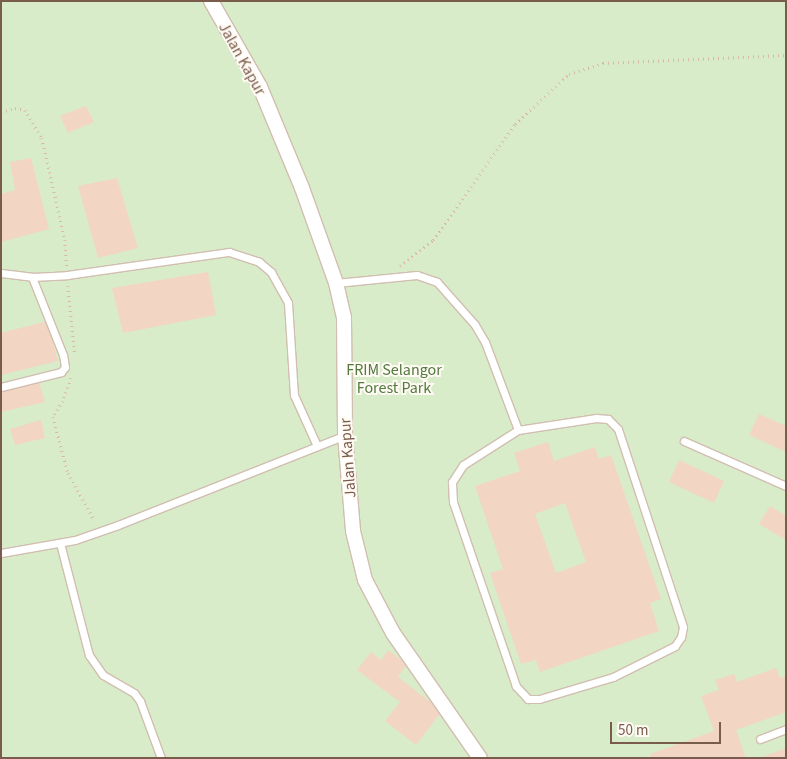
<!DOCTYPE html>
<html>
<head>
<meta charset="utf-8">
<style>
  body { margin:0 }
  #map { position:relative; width:787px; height:759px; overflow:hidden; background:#fdf6ec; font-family:"Source Sans 3",sans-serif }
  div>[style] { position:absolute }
  .green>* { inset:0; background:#d8ecc9 }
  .building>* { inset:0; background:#f3d5c3 }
  .path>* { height:2.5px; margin-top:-1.25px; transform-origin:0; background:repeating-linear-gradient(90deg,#d9b8a5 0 1px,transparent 0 5px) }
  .roads { filter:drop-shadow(1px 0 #d1beb0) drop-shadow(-1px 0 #d1beb0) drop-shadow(0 1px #d1beb0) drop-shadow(0 -1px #d1beb0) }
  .service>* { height:7px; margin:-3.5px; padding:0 3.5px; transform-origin:3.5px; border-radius:3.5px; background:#fff }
  .minor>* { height:14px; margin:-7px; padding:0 7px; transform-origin:7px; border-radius:7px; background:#fff }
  span { translate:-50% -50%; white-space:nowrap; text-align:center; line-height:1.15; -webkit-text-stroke:4px #fffaf3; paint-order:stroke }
  .street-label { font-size:16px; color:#7a5c4d }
  .park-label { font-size:16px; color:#537a41 }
  .frame { position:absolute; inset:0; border:2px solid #7a5c4d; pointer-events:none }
  .scale { position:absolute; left:610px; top:722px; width:111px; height:22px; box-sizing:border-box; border:2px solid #7a5c4d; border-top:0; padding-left:6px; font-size:15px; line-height:18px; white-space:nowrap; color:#7a5c4d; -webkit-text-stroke:4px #fffaf3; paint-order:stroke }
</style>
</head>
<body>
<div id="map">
  <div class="green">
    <div style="clip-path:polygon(1px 1px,786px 1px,786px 758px,1px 758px)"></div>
  </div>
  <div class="building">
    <div style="clip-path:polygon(86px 106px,94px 122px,68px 133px,60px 116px)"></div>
    <div style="clip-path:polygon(31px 158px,49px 229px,1px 242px,1px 194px,15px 190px,10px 162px)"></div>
    <div style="clip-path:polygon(117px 178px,138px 248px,98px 258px,78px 186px)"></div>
    <div style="clip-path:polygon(208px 272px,216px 315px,123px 333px,112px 288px)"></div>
    <div style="clip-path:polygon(47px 321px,58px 361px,1px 375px,1px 333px)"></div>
    <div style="clip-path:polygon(39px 382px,45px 402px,1px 412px,1px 392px)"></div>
    <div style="clip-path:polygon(759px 414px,786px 426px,786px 452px,749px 435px)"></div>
    <div style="clip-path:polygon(41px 420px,45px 438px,15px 445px,10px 429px)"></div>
    <div style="clip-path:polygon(evenodd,548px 442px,554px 461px,595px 447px,599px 459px,611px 455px,661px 599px,650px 603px,659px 631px,540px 672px,536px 660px,521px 664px,490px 573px,503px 569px,475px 486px,520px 471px,514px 453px,548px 442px,565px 503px,586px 562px,556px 573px,535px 514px,565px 503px)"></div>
    <div style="clip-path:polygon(679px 460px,724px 481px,714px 503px,669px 482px)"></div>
    <div style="clip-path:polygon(770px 506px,786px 516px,786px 540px,759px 524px)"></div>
    <div style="clip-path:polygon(388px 650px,407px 664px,398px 677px,442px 711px,416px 745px,385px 721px,400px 702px,357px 670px,371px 652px,381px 660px)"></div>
    <div style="clip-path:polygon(776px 668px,780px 678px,786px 676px,786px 712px,736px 730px,746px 758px,651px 758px,650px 754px,714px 731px,701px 696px,719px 690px,715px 680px,734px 674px,737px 682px)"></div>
    <div style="clip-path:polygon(786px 748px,786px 758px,760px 758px)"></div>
  </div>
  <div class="path">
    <div style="left:1px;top:112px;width:15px;rotate:-16deg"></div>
    <div style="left:15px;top:108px;width:10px;rotate:11deg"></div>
    <div style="left:25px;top:110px;width:33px;rotate:59deg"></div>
    <div style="left:42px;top:138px;width:105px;rotate:77.3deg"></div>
    <div style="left:65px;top:240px;width:26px;rotate:86deg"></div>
    <div style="left:400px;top:266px;width:42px;rotate:-38.2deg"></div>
    <div style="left:433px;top:240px;width:142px;rotate:-54.7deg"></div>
    <div style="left:515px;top:124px;width:74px;rotate:-42.8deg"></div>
    <div style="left:569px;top:74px;width:36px;rotate:-18deg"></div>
    <div style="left:603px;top:63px;width:183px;rotate:-2.5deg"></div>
    <div style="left:68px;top:286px;width:69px;rotate:84.2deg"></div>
    <div style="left:71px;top:378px;width:24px;rotate:109deg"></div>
    <div style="left:63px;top:401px;width:19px;rotate:122deg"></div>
    <div style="left:53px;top:417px;width:58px;rotate:75deg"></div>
    <div style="left:68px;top:473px;width:55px;rotate:60.6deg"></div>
  </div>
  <div class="roads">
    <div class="service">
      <div style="left:1px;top:273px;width:31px;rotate:7deg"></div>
      <div style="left:32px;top:277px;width:35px;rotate:-3deg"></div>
      <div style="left:67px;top:275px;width:164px;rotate:-8.1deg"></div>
      <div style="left:229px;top:252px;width:32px;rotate:18deg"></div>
      <div style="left:259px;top:262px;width:16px;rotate:40deg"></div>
      <div style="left:271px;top:272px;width:35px;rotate:61deg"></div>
      <div style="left:288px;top:303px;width:92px;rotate:86.3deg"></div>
      <div style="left:294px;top:395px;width:56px;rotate:65.7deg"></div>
      <div style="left:336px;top:283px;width:81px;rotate:-5.6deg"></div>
      <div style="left:417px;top:275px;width:21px;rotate:19deg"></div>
      <div style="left:437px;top:282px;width:57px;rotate:48.5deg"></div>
      <div style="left:475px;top:325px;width:20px;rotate:60deg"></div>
      <div style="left:485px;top:342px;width:94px;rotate:69.4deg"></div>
      <div style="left:1px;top:387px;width:62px;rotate:-14deg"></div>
      <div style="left:61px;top:372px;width:6px;rotate:-51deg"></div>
      <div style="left:65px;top:367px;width:12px;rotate:-99deg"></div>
      <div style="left:63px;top:355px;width:84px;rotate:-111.7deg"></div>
      <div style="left:596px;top:418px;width:12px;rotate:5deg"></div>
      <div style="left:608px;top:419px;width:14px;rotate:45deg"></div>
      <div style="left:618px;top:429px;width:208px;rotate:71.8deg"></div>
      <div style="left:683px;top:627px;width:10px;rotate:101deg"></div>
      <div style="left:681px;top:637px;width:11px;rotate:124deg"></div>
      <div style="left:675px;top:646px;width:69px;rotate:153.4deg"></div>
      <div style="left:613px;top:677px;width:77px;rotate:163.4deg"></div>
      <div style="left:539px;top:699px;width:11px;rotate:180deg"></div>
      <div style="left:528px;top:699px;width:18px;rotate:-133deg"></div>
      <div style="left:516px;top:686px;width:194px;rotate:-108.9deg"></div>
      <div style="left:453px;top:502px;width:20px;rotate:-93deg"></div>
      <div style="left:452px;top:482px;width:20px;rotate:-57deg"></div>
      <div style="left:463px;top:465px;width:65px;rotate:-32.5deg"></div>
      <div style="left:518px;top:430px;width:79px;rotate:-8.7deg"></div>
      <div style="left:684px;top:441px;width:111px;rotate:23.8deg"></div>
      <div style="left:60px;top:543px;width:116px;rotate:75.5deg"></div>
      <div style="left:89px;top:655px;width:24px;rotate:55deg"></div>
      <div style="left:103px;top:675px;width:36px;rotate:30deg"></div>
      <div style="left:134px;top:693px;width:10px;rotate:53deg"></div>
      <div style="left:140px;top:701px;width:61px;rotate:69.8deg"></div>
      <div style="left:1px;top:553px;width:75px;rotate:-10deg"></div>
      <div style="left:75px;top:540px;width:46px;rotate:-19.2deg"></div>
      <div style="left:118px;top:525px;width:244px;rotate:-21.6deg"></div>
      <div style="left:760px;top:739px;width:28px;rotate:-21deg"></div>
    </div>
    <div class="minor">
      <div style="left:211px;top:1px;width:99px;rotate:60.3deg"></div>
      <div style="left:260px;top:87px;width:109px;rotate:67.4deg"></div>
      <div style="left:302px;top:188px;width:101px;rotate:70.3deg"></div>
      <div style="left:336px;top:283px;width:35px;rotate:77deg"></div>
      <div style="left:344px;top:317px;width:118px;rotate:89.5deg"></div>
      <div style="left:345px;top:435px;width:96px;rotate:85.2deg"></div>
      <div style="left:353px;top:531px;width:50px;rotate:76.2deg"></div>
      <div style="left:365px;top:580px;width:60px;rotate:62.2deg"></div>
      <div style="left:393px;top:633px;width:152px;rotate:55.2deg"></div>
    </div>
  </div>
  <div class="street-label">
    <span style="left:242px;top:59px;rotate:61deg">Jalan Kapur</span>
    <span style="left:348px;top:458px;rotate:-94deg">Jalan Kapur</span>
  </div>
  <div class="park-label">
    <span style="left:394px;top:379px">FRIM Selangor<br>Forest Park</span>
  </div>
  <div class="frame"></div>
  <div class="scale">50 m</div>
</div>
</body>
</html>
